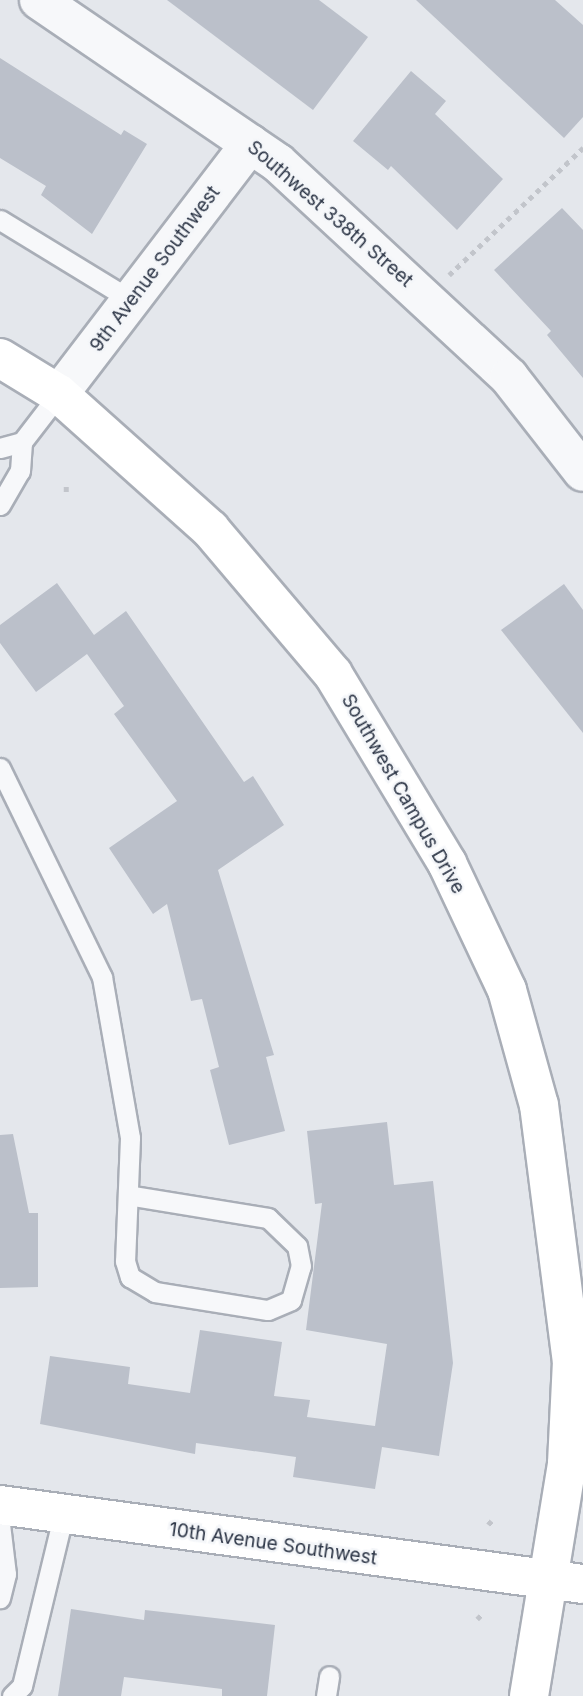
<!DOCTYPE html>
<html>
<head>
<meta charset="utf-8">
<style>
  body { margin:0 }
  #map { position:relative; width:583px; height:1696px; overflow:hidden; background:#e4e7ec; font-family:Inter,sans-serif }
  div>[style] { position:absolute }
  .building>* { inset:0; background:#bbc0ca }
  .path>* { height:4.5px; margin-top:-2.25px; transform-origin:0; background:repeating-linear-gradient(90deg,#c2c5cb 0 5px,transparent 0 10px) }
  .roads { filter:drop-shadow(2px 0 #a9aeb7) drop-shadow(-2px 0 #a9aeb7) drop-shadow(0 2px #a9aeb7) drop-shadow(0 -2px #a9aeb7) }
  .lane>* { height:19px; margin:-9.5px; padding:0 9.5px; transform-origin:9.5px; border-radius:9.5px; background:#f7f8fa }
  .street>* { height:38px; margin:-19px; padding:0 19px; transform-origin:19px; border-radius:19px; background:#f7f8fa }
  .secondary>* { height:38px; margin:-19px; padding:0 19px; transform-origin:19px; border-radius:19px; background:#fff }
  .primary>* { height:38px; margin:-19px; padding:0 19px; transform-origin:19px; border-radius:19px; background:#fff }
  span { translate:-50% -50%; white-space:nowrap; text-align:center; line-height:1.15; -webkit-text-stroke:5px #f4f6f9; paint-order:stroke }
  .street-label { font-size:19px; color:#2b3445 }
</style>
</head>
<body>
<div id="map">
  <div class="building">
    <div style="clip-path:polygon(167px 0,319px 0,368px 37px,313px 110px)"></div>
    <div style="clip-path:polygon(416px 0,555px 0,583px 25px,583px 117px,564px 138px)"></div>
    <div style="clip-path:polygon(0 58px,121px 135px,124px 130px,147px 144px,92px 234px,41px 195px,46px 186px,0 158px)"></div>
    <div style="clip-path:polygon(411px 71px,446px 101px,435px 114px,503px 179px,457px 230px,391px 166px,388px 170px,353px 141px)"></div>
    <div style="clip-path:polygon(562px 208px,583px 230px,583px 378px,547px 335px,551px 331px,494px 270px)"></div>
    <div style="clip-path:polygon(57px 583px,94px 635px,126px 611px,244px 782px,253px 776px,284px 825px,218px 870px,274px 1055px,266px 1057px,285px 1131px,229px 1145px,210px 1070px,219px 1067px,202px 999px,191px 1001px,167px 904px,153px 914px,109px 848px,177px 801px,114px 714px,124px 706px,87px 654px,36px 692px,0 643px,0 625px)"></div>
    <div style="clip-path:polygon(564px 584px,583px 610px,583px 733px,501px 630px)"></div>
    <div style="clip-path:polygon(387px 1122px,394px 1185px,433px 1181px,453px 1363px,439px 1456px,382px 1447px,375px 1489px,293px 1477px,296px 1457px,196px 1443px,195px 1454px,40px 1424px,50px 1356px,130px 1367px,128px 1384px,190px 1393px,200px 1330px,282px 1342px,274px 1396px,310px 1400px,307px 1417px,375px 1426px,387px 1344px,306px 1330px,322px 1203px,315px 1204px,307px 1131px)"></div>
    <div style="clip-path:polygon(13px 1134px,29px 1213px,38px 1213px,38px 1287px,0 1288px,0 1135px)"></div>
    <div style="clip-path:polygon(71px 1609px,144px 1620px,145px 1610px,275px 1625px,267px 1696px,222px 1696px,222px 1689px,124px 1677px,121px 1696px,58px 1696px)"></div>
  </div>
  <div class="path">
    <div style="left:449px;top:275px;width:185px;rotate:-43.5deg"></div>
    <div style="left:66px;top:492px;width:8px;rotate:-90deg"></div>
    <div style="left:488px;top:1521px;width:6px;rotate:39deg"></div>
    <div style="left:477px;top:1619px;width:7px;rotate:-45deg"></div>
  </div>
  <div class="roads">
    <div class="lane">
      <div style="left:0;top:220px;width:153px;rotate:31.4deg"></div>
      <div style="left:0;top:448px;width:23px;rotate:-15deg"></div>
      <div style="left:0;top:505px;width:39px;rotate:-60deg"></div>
      <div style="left:20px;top:471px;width:29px;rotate:-86deg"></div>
      <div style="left:22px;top:442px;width:61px;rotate:-52.4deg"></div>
      <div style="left:0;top:768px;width:233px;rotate:64deg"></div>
      <div style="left:102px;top:977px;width:163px;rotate:80.1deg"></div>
      <div style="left:130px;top:1138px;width:123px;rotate:92.3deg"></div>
      <div style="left:125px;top:1261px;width:17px;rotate:73deg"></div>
      <div style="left:130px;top:1277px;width:29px;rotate:31deg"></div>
      <div style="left:155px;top:1292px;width:114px;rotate:9.1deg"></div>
      <div style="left:268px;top:1310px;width:25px;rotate:-23deg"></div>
      <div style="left:291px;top:1300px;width:35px;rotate:-74deg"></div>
      <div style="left:301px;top:1266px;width:20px;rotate:-101deg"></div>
      <div style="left:297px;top:1246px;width:40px;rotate:-136deg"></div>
      <div style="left:268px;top:1218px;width:142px;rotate:-170.7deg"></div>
      <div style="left:0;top:1524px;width:50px;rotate:83.2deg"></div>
      <div style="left:6px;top:1574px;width:25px;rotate:104deg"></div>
      <div style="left:12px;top:1696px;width:14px;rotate:-45deg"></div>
      <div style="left:22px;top:1686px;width:175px;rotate:-76.4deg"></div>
      <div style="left:326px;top:1696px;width:20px;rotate:-81deg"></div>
    </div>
    <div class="street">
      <div style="left:39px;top:0;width:289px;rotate:34.3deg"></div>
      <div style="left:278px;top:163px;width:315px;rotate:42.8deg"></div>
      <div style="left:509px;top:377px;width:120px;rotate:52.1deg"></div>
      <div style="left:59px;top:394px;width:315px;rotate:-52.6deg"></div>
    </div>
    <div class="secondary">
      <div style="left:0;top:1505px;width:588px;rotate:7.72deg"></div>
    </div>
    <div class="primary">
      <div style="left:0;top:358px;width:69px;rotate:31.4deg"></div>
      <div style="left:59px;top:394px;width:203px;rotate:41.8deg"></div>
      <div style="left:210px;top:529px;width:190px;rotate:49.7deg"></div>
      <div style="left:333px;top:674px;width:221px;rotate:58.9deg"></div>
      <div style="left:447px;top:863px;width:140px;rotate:64.7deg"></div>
      <div style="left:507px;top:990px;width:119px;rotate:74.5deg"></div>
      <div style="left:539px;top:1105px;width:258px;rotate:82.7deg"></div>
      <div style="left:572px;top:1361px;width:103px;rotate:92.8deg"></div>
      <div style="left:567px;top:1464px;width:235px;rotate:99.3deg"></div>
    </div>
  </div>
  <div class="street-label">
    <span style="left:330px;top:214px;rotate:41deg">Southwest 338th Street</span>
    <span style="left:155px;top:269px;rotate:-53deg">9th Avenue Southwest</span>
    <span style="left:403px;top:794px;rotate:60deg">Southwest Campus Drive</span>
    <span style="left:273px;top:1544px;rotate:8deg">10th Avenue Southwest</span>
  </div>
</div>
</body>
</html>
